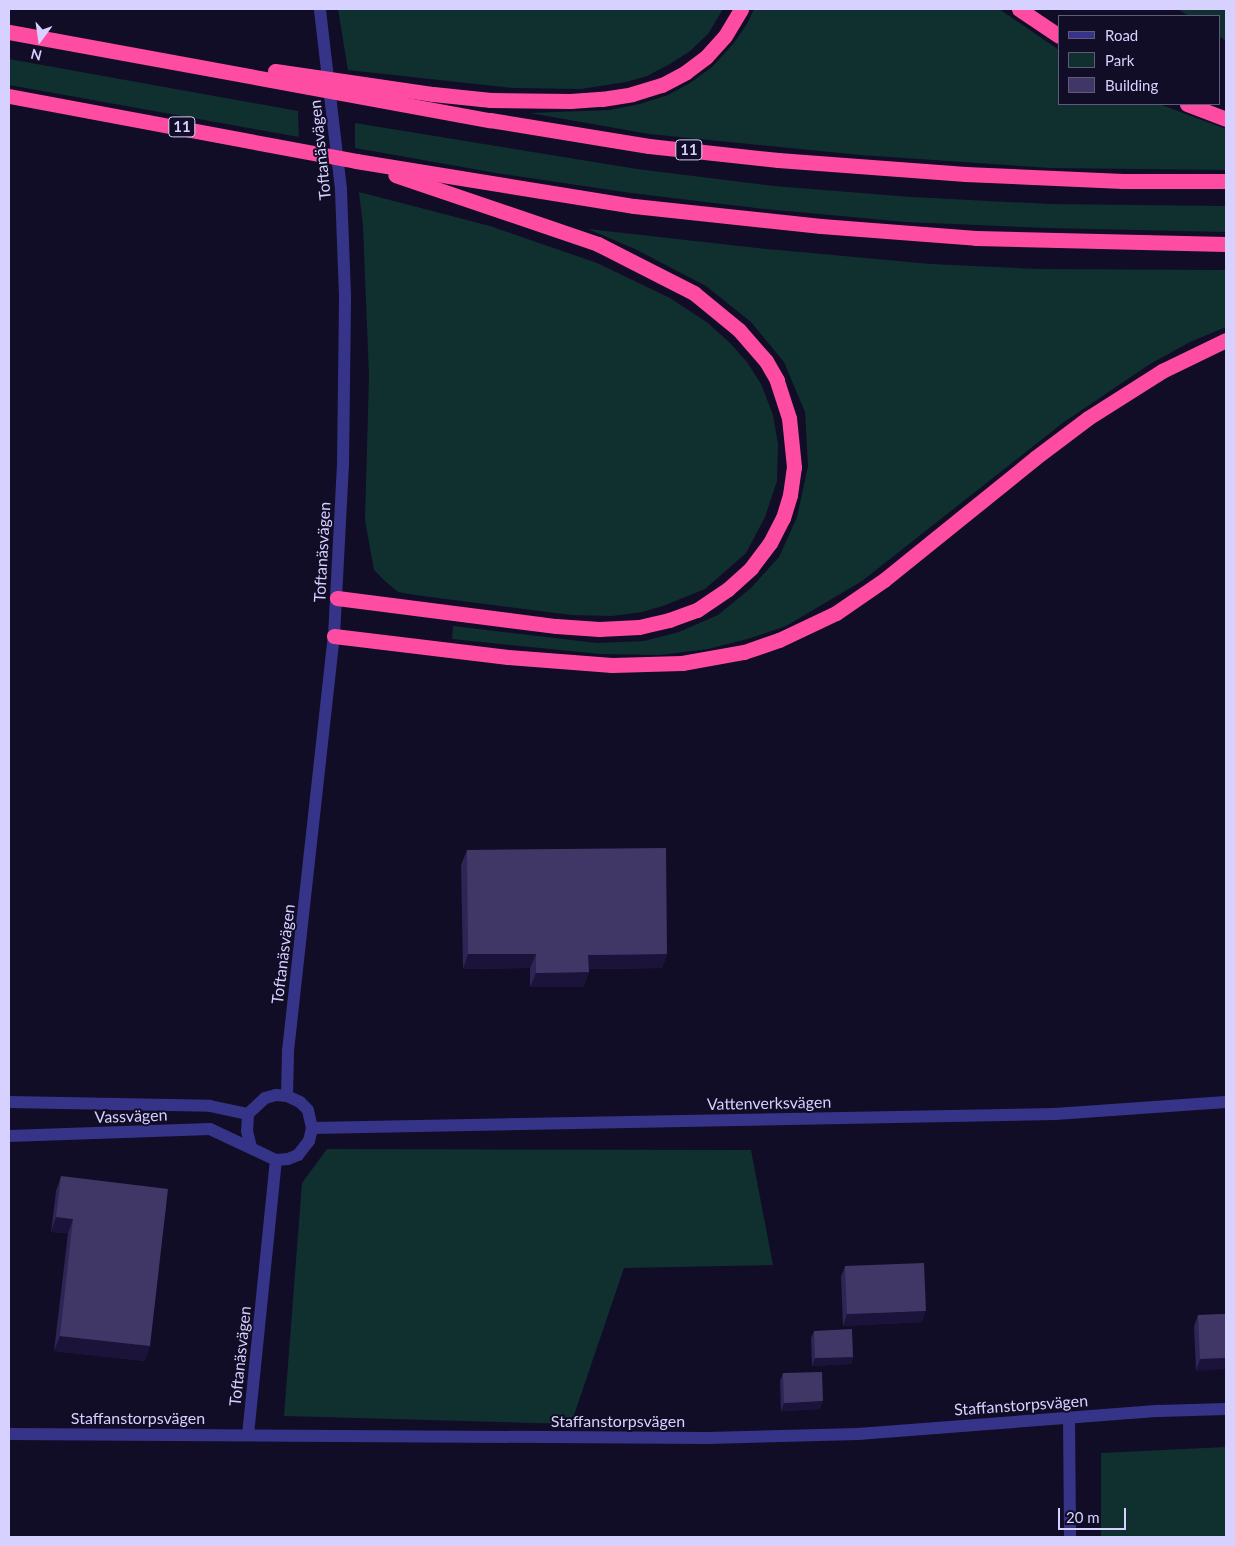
<!DOCTYPE html>
<html>
<head>
<meta charset="utf-8">
<style>
  body { margin:0 }
  #map { position:relative; width:1235px; height:1546px; overflow:hidden; background:#110d26; font-family:Lato,sans-serif }
  div>[style] { position:absolute }
  .green>* { inset:0; background:#0f302f }
  .minor>* { height:12px; margin:-6px; padding:0 6px; transform-origin:6px; border-radius:6px; background:#363488 }
  .tertiary>* { height:12px; margin:-6px; padding:0 6px; transform-origin:6px; border-radius:6px; background:#363488 }
  .motorway>* { height:15px; margin:-7.5px; padding:0 7.5px; transform-origin:7.5px; border-radius:7.5px; background:#ff4ca3 }
  .wall>* { inset:0; background:#2e2455 }
  .shaded-wall>* { inset:0; background:#1b133a }
  .building>* { inset:0; background:#403767 }
  span { translate:-50% -50%; white-space:nowrap; text-align:center; line-height:1.15; -webkit-text-stroke:4px #110d26; paint-order:stroke }
  .shield-label span { padding:1px 4px; background:#110d26; border:1px solid; border-radius:4px; -webkit-text-stroke-width:0 }
  .shield-label { font-size:15px; color:#d6d1ff; font-weight:700 }
  .street-label { font-size:16px; color:#d6d1ff }
  .frame { position:absolute; inset:0; border:10px solid #d6d1ff; pointer-events:none }
  .legend { position:absolute; left:1058px; top:15px; width:162px; height:90px; box-sizing:border-box; background:#110d26; border:1px solid #605b7d; margin:0; padding:6px 9px; list-style:none; font-size:15px; color:#d6d1ff }
  .legend li { display:flex; align-items:center; gap:10px; height:25px }
  .legend b { width:25px; border:1px solid #605b7d }
  .north { position:absolute; left:15px; top:15px; width:50px; height:50px; -webkit-text-stroke:4px #110d26; paint-order:stroke; rotate:194deg; font-size:14px; font-weight:700; line-height:20px; text-align:center; color:#d6d1ff }
  .north::after { content:''; display:block; margin:auto; width:18px; height:22px; background:#d6d1ff; clip-path:polygon(50% 0,100% 100%,50% 72%,0 100%) }
  .scale { position:absolute; left:1058px; top:1508px; width:68px; height:22px; box-sizing:border-box; border:2px solid #d6d1ff; border-top:0; padding-left:6px; font-size:15px; line-height:18px; white-space:nowrap; color:#d6d1ff; -webkit-text-stroke:4px #110d26; paint-order:stroke }
</style>
</head>
<body>
<div id="map">
  <div class="green">
    <div style="clip-path:polygon(338px 9px,723px 9px,708px 34px,689px 52px,668px 65px,647px 76px,626px 82px,581px 89px,513px 88px,348px 70px)"></div>
    <div style="clip-path:polygon(754px 9px,999px 9px,1059px 50px,1059px 104px,1159px 104px,1226px 129px,1226px 170px,1050px 168px,860px 155px,649px 134px,530px 113px,610px 110px,640px 104px,668px 95px,690px 83px,712px 67px,733px 44px,747px 24px)"></div>
    <div style="clip-path:polygon(1177px 9px,1226px 9px,1226px 41px,1219px 36px,1219px 16px,1189px 16px)"></div>
    <div style="clip-path:polygon(9px 59px,298px 111px,299px 137px,9px 85px)"></div>
    <div style="clip-path:polygon(355px 123px,637px 169px,774px 186px,911px 197px,1050px 204px,1226px 206px,1226px 232px,1047px 228px,906px 222px,765px 209px,631px 193px,496px 173px,355px 148px)"></div>
    <div style="clip-path:polygon(359px 192px,490px 226px,597px 263px,670px 298px,708px 323px,731px 344px,747px 362px,761px 384px,773px 415px,778px 444px,777px 481px,765px 517px,746px 553px,705px 589px,663px 606px,642px 612px,612px 616px,571px 615px,415px 595px,398px 592px,386px 582px,374px 570px,365px 520px,369px 376px,363px 226px)"></div>
    <div style="clip-path:polygon(588px 229px,757px 248px,931px 264px,1037px 269px,1226px 270px,1226px 327px,1190px 342px,1150px 364px,1064px 422px,862px 581px,786px 626px,751px 638px,708px 649px,660px 655px,600px 654px,452px 639px,453px 626px,597px 643px,644px 641px,679px 632px,718px 615px,751px 588px,779px 557px,797px 517px,808px 466px,805px 412px,784px 362px,751px 322px,706px 286px,635px 249px)"></div>
    <div style="clip-path:polygon(327px 1149px,751px 1150px,773px 1265px,624px 1268px,571px 1424px,284px 1416px,302px 1183px)"></div>
    <div style="clip-path:polygon(1226px 1447px,1226px 1537px,1101px 1537px,1101px 1453px)"></div>
  </div>
  <div class="minor">
    <div style="left:1069px;top:1417px;width:120px;rotate:89.5deg"></div>
    <div style="left:9px;top:1434px;width:699px;rotate:0.33deg"></div>
    <div style="left:708px;top:1438px;width:150px;rotate:-1.5deg"></div>
    <div style="left:858px;top:1434px;width:302px;rotate:-4.4deg"></div>
    <div style="left:1159px;top:1411px;width:67px;rotate:-1.7deg"></div>
    <div style="left:248px;top:1435px;width:276px;rotate:-84.2deg"></div>
  </div>
  <div class="tertiary">
    <div style="left:287px;top:1096px;width:45px;rotate:-88.7deg"></div>
    <div style="left:288px;top:1051px;width:418px;rotate:-83.7deg"></div>
    <div style="left:334px;top:636px;width:171px;rotate:-87deg"></div>
    <div style="left:343px;top:465px;width:170px;rotate:-89.3deg"></div>
    <div style="left:345px;top:295px;width:106px;rotate:-92.2deg"></div>
    <div style="left:341px;top:189px;width:181px;rotate:-96.7deg"></div>
    <div style="left:9px;top:1102px;width:201px;rotate:1.1deg"></div>
    <div style="left:210px;top:1106px;width:39px;rotate:12deg"></div>
    <div style="left:312px;top:1128px;width:743px;rotate:-1.08deg"></div>
    <div style="left:1055px;top:1114px;width:171px;rotate:-4deg"></div>
    <div style="left:9px;top:1136px;width:201px;rotate:-2deg"></div>
    <div style="left:210px;top:1129px;width:73px;rotate:25.2deg"></div>
    <div style="left:276px;top:1160px;width:12px;rotate:-5deg"></div>
    <div style="left:288px;top:1159px;width:11px;rotate:-22deg"></div>
    <div style="left:298px;top:1155px;width:18px;rotate:-52deg"></div>
    <div style="left:309px;top:1141px;width:13px;rotate:-77deg"></div>
    <div style="left:312px;top:1128px;width:18px;rotate:-103deg"></div>
    <div style="left:308px;top:1110px;width:11px;rotate:-135deg"></div>
    <div style="left:300px;top:1102px;width:14px;rotate:-155deg"></div>
    <div style="left:287px;top:1096px;width:11px;rotate:-175deg"></div>
    <div style="left:276px;top:1095px;width:11px;rotate:165deg"></div>
    <div style="left:265px;top:1098px;width:23px;rotate:137deg"></div>
    <div style="left:248px;top:1114px;width:17px;rotate:93deg"></div>
    <div style="left:247px;top:1131px;width:16px;rotate:76deg"></div>
  </div>
  <div class="motorway">
    <div style="left:1019px;top:9px;width:48px;rotate:34deg"></div>
    <div style="left:9px;top:32px;width:489px;rotate:10.4deg"></div>
    <div style="left:490px;top:120px;width:161px;rotate:9.3deg"></div>
    <div style="left:649px;top:146px;width:130px;rotate:6.2deg"></div>
    <div style="left:778px;top:160px;width:188px;rotate:4.3deg"></div>
    <div style="left:965px;top:174px;width:158px;rotate:2.5deg"></div>
    <div style="left:1123px;top:181px;width:103px"></div>
    <div style="left:275px;top:71px;width:160px;rotate:8.3deg"></div>
    <div style="left:433px;top:94px;width:58px;rotate:5.9deg"></div>
    <div style="left:491px;top:100px;width:79px;rotate:0.7deg"></div>
    <div style="left:570px;top:101px;width:32px;rotate:-4deg"></div>
    <div style="left:602px;top:99px;width:30px;rotate:-9deg"></div>
    <div style="left:632px;top:94px;width:31px;rotate:-17deg"></div>
    <div style="left:662px;top:85px;width:27px;rotate:-28deg"></div>
    <div style="left:686px;top:72px;width:25px;rotate:-37deg"></div>
    <div style="left:706px;top:57px;width:28px;rotate:-48deg"></div>
    <div style="left:725px;top:36px;width:31px;rotate:-59deg"></div>
    <div style="left:9px;top:96px;width:353px;rotate:10.6deg"></div>
    <div style="left:356px;top:161px;width:282px;rotate:9.2deg"></div>
    <div style="left:634px;top:206px;width:188px;rotate:6.1deg"></div>
    <div style="left:821px;top:226px;width:155px;rotate:4.4deg"></div>
    <div style="left:976px;top:238px;width:250px;rotate:1.4deg"></div>
    <div style="left:1187px;top:104px;width:42px;rotate:21deg"></div>
    <div style="left:337px;top:598px;width:221px;rotate:7.3deg"></div>
    <div style="left:556px;top:626px;width:43px;rotate:4deg"></div>
    <div style="left:599px;top:629px;width:40px;rotate:-2.9deg"></div>
    <div style="left:639px;top:627px;width:31px;rotate:-13deg"></div>
    <div style="left:669px;top:620px;width:30px;rotate:-20deg"></div>
    <div style="left:697px;top:610px;width:37px;rotate:-34deg"></div>
    <div style="left:728px;top:589px;width:31px;rotate:-42deg"></div>
    <div style="left:751px;top:568px;width:31px;rotate:-53deg"></div>
    <div style="left:770px;top:543px;width:28px;rotate:-63deg"></div>
    <div style="left:783px;top:518px;width:24px;rotate:-73deg"></div>
    <div style="left:790px;top:495px;width:28px;rotate:-82deg"></div>
    <div style="left:794px;top:467px;width:49px;rotate:-95.8deg"></div>
    <div style="left:789px;top:418px;width:40px;rotate:-108deg"></div>
    <div style="left:777px;top:380px;width:22px;rotate:-120deg"></div>
    <div style="left:766px;top:361px;width:41px;rotate:-131.1deg"></div>
    <div style="left:739px;top:330px;width:58px;rotate:-140.6deg"></div>
    <div style="left:694px;top:293px;width:108px;rotate:-153deg"></div>
    <div style="left:598px;top:244px;width:214px;rotate:-161.2deg"></div>
    <div style="left:334px;top:636px;width:175px;rotate:6.9deg"></div>
    <div style="left:508px;top:657px;width:104px;rotate:4.4deg"></div>
    <div style="left:612px;top:665px;width:70px;rotate:-1.6deg"></div>
    <div style="left:682px;top:663px;width:63px;rotate:-10.1deg"></div>
    <div style="left:744px;top:652px;width:37px;rotate:-19deg"></div>
    <div style="left:779px;top:640px;width:63px;rotate:-25.3deg"></div>
    <div style="left:836px;top:613px;width:58px;rotate:-34.5deg"></div>
    <div style="left:884px;top:580px;width:194px;rotate:-38.9deg"></div>
    <div style="left:1035px;top:458px;width:66px;rotate:-37deg"></div>
    <div style="left:1088px;top:418px;width:88px;rotate:-32.4deg"></div>
    <div style="left:1162px;top:371px;width:71px;rotate:-25.8deg"></div>
  </div>
  <div class="wall">
    <div style="clip-path:polygon(467px 850px,667px 954px,662px 968px,589px 969px,589px 972px,583px 987px,530px 987px,530px 968px,463px 969px,461px 865px)"></div>
    <div style="clip-path:polygon(61px 1176px,145px 1361px,54px 1351px,68px 1233px,51px 1232px,56px 1191px)"></div>
    <div style="clip-path:polygon(845px 1266px,922px 1322px,843px 1326px,841px 1277px)"></div>
    <div style="clip-path:polygon(1226px 1314px,1196px 1371px,1194px 1326px,1198px 1315px)"></div>
    <div style="clip-path:polygon(814px 1331px,853px 1357px,851px 1364px,812px 1366px,811px 1338px)"></div>
    <div style="clip-path:polygon(783px 1373px,820px 1409px,781px 1411px,780px 1381px)"></div>
  </div>
  <div class="shaded-wall">
    <div style="clip-path:polygon(468px 954px,536px 954px,530px 968px,463px 969px)"></div>
    <div style="clip-path:polygon(667px 954px,662px 968px,583px 969px,588px 955px)"></div>
    <div style="clip-path:polygon(589px 972px,583px 987px,530px 987px,536px 973px)"></div>
    <div style="clip-path:polygon(56px 1217px,73px 1219px,68px 1233px,51px 1232px)"></div>
    <div style="clip-path:polygon(926px 1311px,922px 1322px,843px 1326px,847px 1314px)"></div>
    <div style="clip-path:polygon(60px 1336px,150px 1346px,145px 1361px,54px 1351px)"></div>
    <div style="clip-path:polygon(853px 1357px,851px 1364px,812px 1366px,815px 1358px)"></div>
    <div style="clip-path:polygon(1226px 1358px,1226px 1369px,1196px 1371px,1200px 1359px)"></div>
    <div style="clip-path:polygon(823px 1401px,820px 1409px,781px 1411px,784px 1403px)"></div>
  </div>
  <div class="building">
    <div style="clip-path:polygon(666px 848px,667px 954px,588px 955px,589px 972px,536px 973px,536px 954px,468px 954px,467px 850px)"></div>
    <div style="clip-path:polygon(61px 1176px,168px 1189px,150px 1346px,60px 1336px,73px 1219px,56px 1217px)"></div>
    <div style="clip-path:polygon(924px 1263px,926px 1311px,847px 1314px,845px 1266px)"></div>
    <div style="clip-path:polygon(1226px 1314px,1226px 1358px,1200px 1359px,1198px 1315px)"></div>
    <div style="clip-path:polygon(852px 1329px,853px 1357px,815px 1358px,814px 1331px)"></div>
    <div style="clip-path:polygon(822px 1372px,823px 1401px,784px 1403px,783px 1373px)"></div>
  </div>
  <div class="shield-label">
    <span style="left:182px;top:127px">11</span>
    <span style="left:689px;top:150px">11</span>
  </div>
  <div class="street-label">
    <span style="left:320px;top:150px;rotate:-96deg">Toftanäsvägen</span>
    <span style="left:322px;top:552px;rotate:-87deg">Toftanäsvägen</span>
    <span style="left:283px;top:954px;rotate:-83deg">Toftanäsvägen</span>
    <span style="left:769px;top:1103px;rotate:-1deg">Vattenverksvägen</span>
    <span style="left:131px;top:1116px;rotate:-2deg">Vassvägen</span>
    <span style="left:240px;top:1356px;rotate:-84deg">Toftanäsvägen</span>
    <span style="left:1021px;top:1405px;rotate:-4deg">Staffanstorpsvägen</span>
    <span style="left:138px;top:1418px">Staffanstorpsvägen</span>
    <span style="left:618px;top:1421px">Staffanstorpsvägen</span>
  </div>
  <div class="frame"></div>
  <ul class="legend">
  <li><b style="height:6px;background:#363488"></b>Road</li>
  <li><b style="height:14px;background:#0f302f"></b>Park</li>
  <li><b style="height:14px;background:#403767"></b>Building</li>
  </ul>
  <div class="north">N</div>
  <div class="scale">20 m</div>
</div>
</body>
</html>
